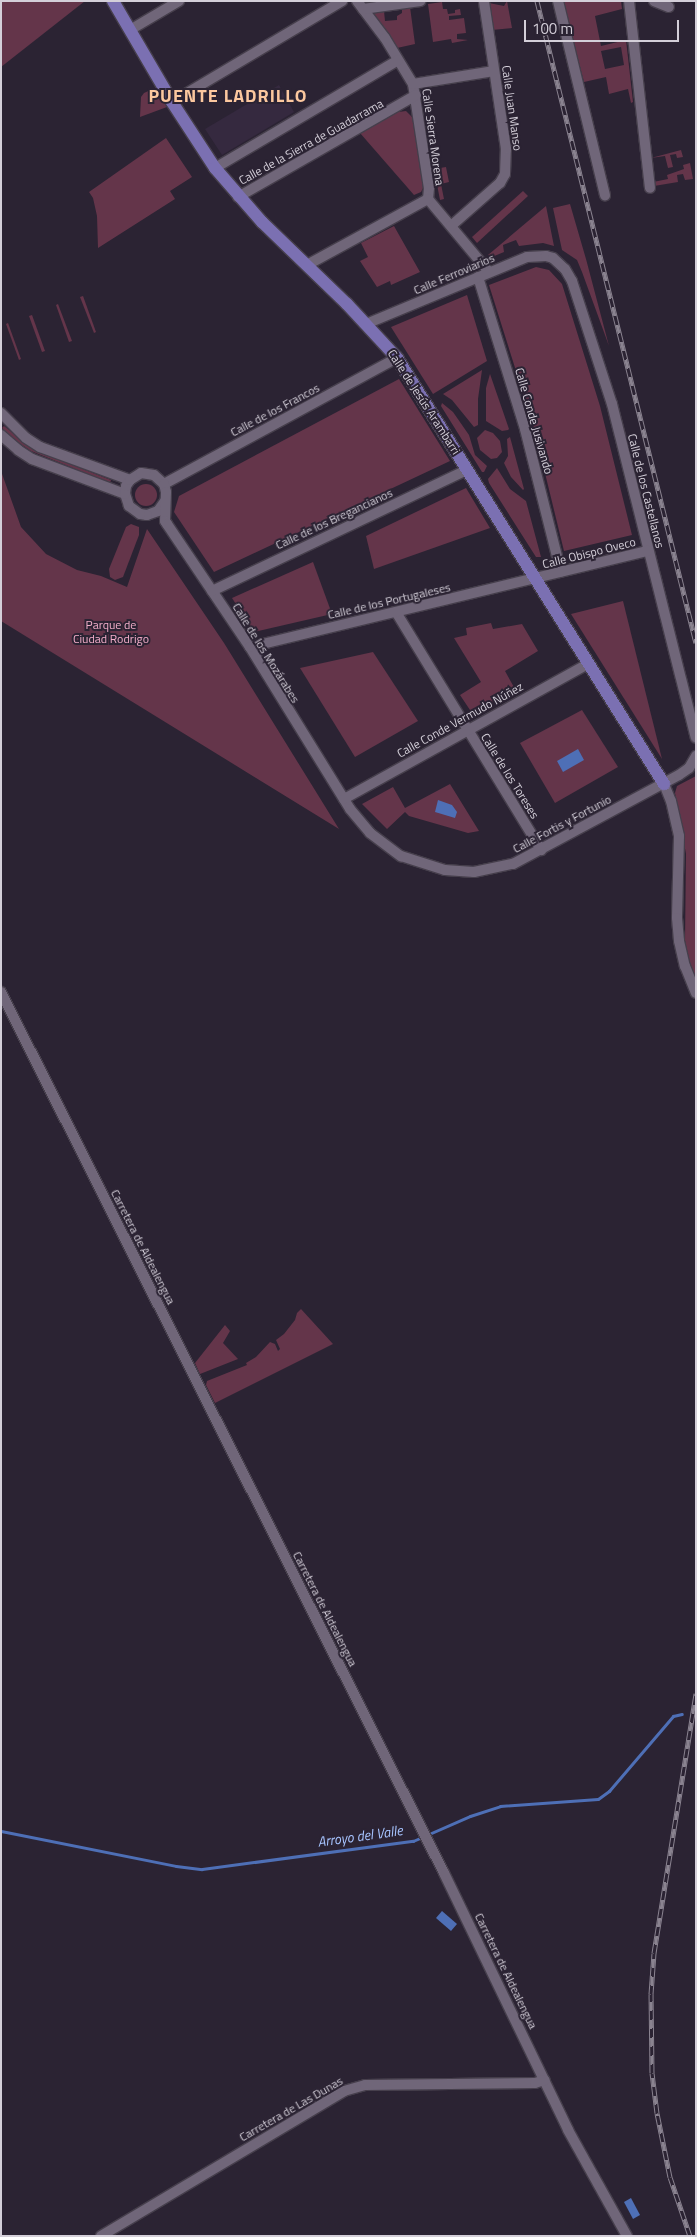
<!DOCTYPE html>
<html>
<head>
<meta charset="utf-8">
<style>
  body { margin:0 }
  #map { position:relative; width:697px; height:2237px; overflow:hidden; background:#2b2333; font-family:"Titillium Web",sans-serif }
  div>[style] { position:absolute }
  .built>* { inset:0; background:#35293f }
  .green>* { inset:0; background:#64354a }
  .round { border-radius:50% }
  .water>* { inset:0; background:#4e6fb6 }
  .stream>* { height:3px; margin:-1.5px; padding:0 1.5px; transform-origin:1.5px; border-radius:1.5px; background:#4e6fb6 }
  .roads { filter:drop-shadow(1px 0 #463f4c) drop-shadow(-1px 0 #463f4c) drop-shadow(0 1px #463f4c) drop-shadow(0 -1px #463f4c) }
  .minor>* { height:10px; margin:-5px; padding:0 5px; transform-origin:5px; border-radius:5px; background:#706679 }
  .major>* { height:12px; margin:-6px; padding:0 6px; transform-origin:6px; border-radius:6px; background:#7b70b2 }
  .rail>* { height:5px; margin-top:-2.5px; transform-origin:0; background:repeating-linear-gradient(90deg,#2b2333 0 9px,#8a8390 0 18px); box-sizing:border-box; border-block:1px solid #8a8390 }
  span { translate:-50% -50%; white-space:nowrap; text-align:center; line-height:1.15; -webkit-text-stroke:4px #2b2333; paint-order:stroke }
  .street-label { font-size:12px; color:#d4cfd9 }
  .park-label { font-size:12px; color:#f3aeca }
  .water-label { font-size:14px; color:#a7c4ff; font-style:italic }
  .district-label { font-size:18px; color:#fcc89f; font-weight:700; letter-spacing:1px }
  .frame { position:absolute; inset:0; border:2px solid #d4cfd9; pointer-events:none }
  .scale { position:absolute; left:524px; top:20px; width:155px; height:22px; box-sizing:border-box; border:2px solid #d4cfd9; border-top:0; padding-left:6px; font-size:15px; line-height:18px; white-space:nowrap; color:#d4cfd9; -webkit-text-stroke:4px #2b2333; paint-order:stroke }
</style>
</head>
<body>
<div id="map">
  <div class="built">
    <div style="clip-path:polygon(279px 85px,294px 112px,222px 155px,205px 129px)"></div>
  </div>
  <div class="green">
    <div style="clip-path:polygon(1px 1px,85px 1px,1px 67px)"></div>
    <div style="clip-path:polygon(507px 1px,512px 28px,492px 30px,489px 3px,504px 6px)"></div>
    <div style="clip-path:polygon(evenodd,563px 1px,621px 1px,622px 9px,595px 16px,601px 46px,626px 40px,633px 102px,631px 103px,628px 89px,609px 94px,606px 77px,584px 82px,563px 1px,621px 47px,624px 65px,605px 69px,601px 51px,621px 47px)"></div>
    <div style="clip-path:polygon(442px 2px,443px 9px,447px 9px,448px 14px,455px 13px,455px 10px,460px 9px,461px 15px,449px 16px,449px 20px,464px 18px,466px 33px,457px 34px,457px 39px,468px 40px,452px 43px,451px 39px,433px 42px,428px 4px)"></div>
    <div style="clip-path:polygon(410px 7px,415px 44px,397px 48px,373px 12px,384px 11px,385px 21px,397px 20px,397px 16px,402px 13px,402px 8px)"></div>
    <div style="clip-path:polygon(155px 88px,167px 107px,140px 117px,141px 97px,144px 93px)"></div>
    <div style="clip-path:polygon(406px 111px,414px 119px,424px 186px,421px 192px,414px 195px,360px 133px,398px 112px)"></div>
    <div style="clip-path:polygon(166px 138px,192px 177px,170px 191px,175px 199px,98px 248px,97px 216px,93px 198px,89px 192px)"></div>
    <div style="clip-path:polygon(681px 150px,683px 157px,677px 158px,676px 154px,670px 155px,673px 167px,668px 168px,665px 156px,651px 158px)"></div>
    <div style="clip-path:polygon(690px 163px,693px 179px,685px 180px,683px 174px,677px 175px,678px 182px,654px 186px,653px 182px,668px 179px,667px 175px,684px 169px,683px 165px)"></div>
    <div style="clip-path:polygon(446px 167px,449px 182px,441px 184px,444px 199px,440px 200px,434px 169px)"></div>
    <div style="clip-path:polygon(523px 191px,528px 196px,477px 243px,472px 237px)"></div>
    <div style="clip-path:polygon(570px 204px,586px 259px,609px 346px,582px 272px,577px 260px,562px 250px,553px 208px)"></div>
    <div style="clip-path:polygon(546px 206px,554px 246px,543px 243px,519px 246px,516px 240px,503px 245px,504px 252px,492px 257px,488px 255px)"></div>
    <div style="clip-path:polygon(394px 226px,420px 272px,391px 285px,390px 281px,377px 287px,360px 261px,368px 257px,361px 243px)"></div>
    <div style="clip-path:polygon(536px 267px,549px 270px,562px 284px,600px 406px,632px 535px,564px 551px,534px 428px,489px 285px)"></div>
    <div style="clip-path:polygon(467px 295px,487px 361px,433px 394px,391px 327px)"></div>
    <div style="clip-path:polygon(83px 296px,96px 332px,94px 333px,80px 297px)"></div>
    <div style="clip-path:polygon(58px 304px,72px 341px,69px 342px,56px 305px)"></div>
    <div style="clip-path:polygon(32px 315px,45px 351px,42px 352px,29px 316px)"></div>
    <div style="clip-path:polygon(8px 323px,21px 359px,19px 360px,6px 324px)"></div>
    <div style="clip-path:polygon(482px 370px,478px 399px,478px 425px,474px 427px,452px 400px,443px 394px)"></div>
    <div style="clip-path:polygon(490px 374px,509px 429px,508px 430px,502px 431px,486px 421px,486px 388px)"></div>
    <div style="clip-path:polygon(399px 379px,450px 461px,214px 572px,174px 512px,179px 496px)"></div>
    <div style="clip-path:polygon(442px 403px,453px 412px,469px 435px,475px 455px,487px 466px,484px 472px,482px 472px,441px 406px)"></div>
    <div style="clip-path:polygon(4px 426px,36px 451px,111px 480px,110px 483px,31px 451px,12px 438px,2px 428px)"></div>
    <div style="clip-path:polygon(485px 430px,493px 433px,500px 441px,502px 452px,497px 458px,491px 459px,480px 450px,477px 438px)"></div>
    <div style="clip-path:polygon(510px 437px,524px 489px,523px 490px,511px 477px,504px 463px,508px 456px,507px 439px)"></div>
    <div style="clip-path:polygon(497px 468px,510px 489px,526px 501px,541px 557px,536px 557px,489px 483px,488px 479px)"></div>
    <div style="clip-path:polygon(1px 471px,21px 527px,46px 554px,77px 570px,101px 576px,127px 587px,147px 529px,224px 643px,339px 829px,1px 621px)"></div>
    <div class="round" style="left:135px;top:484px;width:22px;height:22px"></div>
    <div style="clip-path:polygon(466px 488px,490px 528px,374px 569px,366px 536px)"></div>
    <div style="clip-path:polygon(131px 524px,139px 527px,139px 535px,123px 577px,115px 580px,110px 577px,109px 569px,126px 527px)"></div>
    <div style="clip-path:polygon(313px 562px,332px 614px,254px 632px,232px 598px)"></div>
    <div style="clip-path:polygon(623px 601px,662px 759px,571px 614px)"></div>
    <div style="clip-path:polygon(491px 623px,493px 629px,522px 624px,538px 651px,505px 671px,515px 689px,472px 713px,460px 695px,481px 682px,454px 638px,467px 635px,466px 628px)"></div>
    <div style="clip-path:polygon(373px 652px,418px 721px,355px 757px,300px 668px)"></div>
    <div style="clip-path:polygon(582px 710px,618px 767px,555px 803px,520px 743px)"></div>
    <div style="clip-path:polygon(696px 776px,696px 978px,690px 964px,685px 941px,686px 854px,675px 793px,677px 786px)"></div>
    <div style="clip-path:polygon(450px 784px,479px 831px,468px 833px,409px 816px,405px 812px,387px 829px,362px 804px,393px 787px,405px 808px)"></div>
    <div style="clip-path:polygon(301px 1309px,333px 1344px,215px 1403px,206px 1385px,207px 1381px,247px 1365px,246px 1363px,256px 1357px,270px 1342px,275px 1344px,278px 1351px,280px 1349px,276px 1340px,284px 1334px,295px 1320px,297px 1313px)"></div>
    <div style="clip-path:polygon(225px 1325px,230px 1331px,223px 1343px,238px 1359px,200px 1374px,195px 1363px)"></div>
  </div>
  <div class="water">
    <div style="clip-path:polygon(578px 749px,584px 760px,563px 772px,557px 761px)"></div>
    <div style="clip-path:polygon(438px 800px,452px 805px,457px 812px,455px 818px,435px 812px)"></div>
    <div style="clip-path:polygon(442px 1911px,457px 1924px,451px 1931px,436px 1918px)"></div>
    <div style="clip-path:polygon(631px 2198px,640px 2215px,633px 2219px,624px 2202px)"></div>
  </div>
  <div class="stream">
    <div style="left:1px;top:1831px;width:178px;rotate:11.3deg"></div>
    <div style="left:176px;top:1866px;width:26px;rotate:7deg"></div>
    <div style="left:202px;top:1869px;width:213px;rotate:-7.6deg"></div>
    <div style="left:413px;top:1841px;width:62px;rotate:-23.7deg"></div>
    <div style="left:470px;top:1816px;width:32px;rotate:-18deg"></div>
    <div style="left:500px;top:1806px;width:98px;rotate:-4.1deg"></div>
    <div style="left:598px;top:1799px;width:14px;rotate:-36deg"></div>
    <div style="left:609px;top:1791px;width:99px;rotate:-49.5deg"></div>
    <div style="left:673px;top:1716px;width:9px;rotate:-13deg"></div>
  </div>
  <div class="roads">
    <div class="minor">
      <div style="left:357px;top:1px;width:46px;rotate:52.9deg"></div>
      <div style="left:385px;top:38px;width:54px;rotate:58.7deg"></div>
      <div style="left:413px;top:84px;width:105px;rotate:81.3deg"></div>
      <div style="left:429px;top:188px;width:11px;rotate:95deg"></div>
      <div style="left:428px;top:199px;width:95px;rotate:50.1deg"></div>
      <div style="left:558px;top:1px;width:200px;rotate:76.4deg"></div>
      <div style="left:629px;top:1px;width:188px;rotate:83.6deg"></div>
      <div style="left:654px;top:1px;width:16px;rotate:22deg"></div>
      <div style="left:363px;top:9px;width:58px;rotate:-8deg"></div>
      <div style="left:130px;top:30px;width:57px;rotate:-30.6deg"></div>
      <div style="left:413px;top:84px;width:82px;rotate:-9.1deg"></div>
      <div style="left:172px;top:102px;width:198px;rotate:-30.7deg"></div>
      <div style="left:215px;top:168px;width:212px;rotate:-30.5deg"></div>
      <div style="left:238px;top:197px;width:205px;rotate:-29.8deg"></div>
      <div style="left:451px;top:226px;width:65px;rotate:-41.3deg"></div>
      <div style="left:500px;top:183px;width:10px;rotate:-61deg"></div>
      <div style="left:505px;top:174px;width:25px;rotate:-88deg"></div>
      <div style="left:506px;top:149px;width:150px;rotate:-98.5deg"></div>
      <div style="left:307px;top:265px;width:138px;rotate:-28.6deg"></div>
      <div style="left:478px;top:277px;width:159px;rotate:72.8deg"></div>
      <div style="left:525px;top:429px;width:147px;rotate:75.9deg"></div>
      <div style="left:366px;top:324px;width:174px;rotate:-22.6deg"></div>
      <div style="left:527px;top:257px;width:19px;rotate:-3deg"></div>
      <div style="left:546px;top:256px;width:7px;rotate:16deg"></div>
      <div style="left:553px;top:258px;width:16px;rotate:43deg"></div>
      <div style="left:565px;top:269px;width:14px;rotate:60deg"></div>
      <div style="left:572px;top:281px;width:129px;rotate:72deg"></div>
      <div style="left:612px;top:404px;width:344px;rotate:75.9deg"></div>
      <div style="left:1px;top:413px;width:35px;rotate:45deg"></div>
      <div style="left:26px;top:438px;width:17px;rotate:33deg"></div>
      <div style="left:40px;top:447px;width:96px;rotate:20.1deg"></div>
      <div style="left:1px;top:435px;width:23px;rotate:41deg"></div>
      <div style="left:18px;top:450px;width:17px;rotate:33deg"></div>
      <div style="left:32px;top:459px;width:99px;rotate:20.6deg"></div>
      <div style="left:164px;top:484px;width:265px;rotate:-28.4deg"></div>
      <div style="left:165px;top:501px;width:12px;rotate:125deg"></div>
      <div style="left:158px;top:511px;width:12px;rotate:160deg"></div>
      <div style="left:147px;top:515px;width:7px;rotate:-172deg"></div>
      <div style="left:140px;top:514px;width:14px;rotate:-144deg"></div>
      <div style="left:129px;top:506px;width:13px;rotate:-108deg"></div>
      <div style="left:125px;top:494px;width:8px;rotate:-83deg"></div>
      <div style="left:126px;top:486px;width:7px;rotate:-56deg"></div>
      <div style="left:130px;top:480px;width:13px;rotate:-32deg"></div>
      <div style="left:141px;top:473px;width:13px;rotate:9deg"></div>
      <div style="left:154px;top:475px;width:13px;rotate:42deg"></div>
      <div style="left:164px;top:484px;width:8px;rotate:76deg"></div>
      <div style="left:166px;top:492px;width:29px;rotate:92deg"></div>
      <div style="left:165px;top:521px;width:4px;rotate:56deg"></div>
      <div style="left:167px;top:524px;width:148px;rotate:56deg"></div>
      <div style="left:250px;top:647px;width:190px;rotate:58.3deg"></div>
      <div style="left:350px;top:809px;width:31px;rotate:50deg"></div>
      <div style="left:370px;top:833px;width:39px;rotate:37deg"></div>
      <div style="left:401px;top:856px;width:46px;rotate:17.7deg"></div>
      <div style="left:445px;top:870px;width:29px;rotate:4deg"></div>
      <div style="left:474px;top:872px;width:40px;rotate:-12deg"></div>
      <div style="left:513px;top:864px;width:188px;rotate:-28.2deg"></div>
      <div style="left:679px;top:775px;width:12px;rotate:-35deg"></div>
      <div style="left:689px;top:768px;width:14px;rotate:-60deg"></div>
      <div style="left:212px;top:591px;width:282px;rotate:-25.4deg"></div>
      <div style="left:396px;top:612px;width:279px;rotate:58.6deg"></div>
      <div style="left:250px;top:647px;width:409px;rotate:-13.6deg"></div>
      <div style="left:664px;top:784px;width:18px;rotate:68deg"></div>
      <div style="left:671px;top:801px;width:36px;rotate:77deg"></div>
      <div style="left:679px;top:836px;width:82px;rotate:91.4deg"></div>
      <div style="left:677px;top:918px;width:23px;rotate:85deg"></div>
      <div style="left:679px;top:941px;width:26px;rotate:77deg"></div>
      <div style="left:685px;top:966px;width:29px;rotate:68deg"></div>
      <div style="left:344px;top:799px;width:280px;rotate:-29deg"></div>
      <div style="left:1px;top:992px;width:986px;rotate:63.31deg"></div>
      <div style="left:444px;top:1873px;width:285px;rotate:64.2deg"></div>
      <div style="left:568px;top:2130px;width:121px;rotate:60.9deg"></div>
      <div style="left:101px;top:2236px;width:283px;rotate:-30.8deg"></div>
      <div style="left:344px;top:2091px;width:22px;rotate:-16deg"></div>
      <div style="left:365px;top:2085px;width:170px;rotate:-0.7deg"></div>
      <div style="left:535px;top:2083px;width:10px;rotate:-17deg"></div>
    </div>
    <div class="major">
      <div style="left:113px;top:1px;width:117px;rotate:59.7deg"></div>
      <div style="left:172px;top:102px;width:79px;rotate:56.9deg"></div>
      <div style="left:215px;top:168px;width:72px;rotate:49deg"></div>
      <div style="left:262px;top:222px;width:118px;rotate:44deg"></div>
      <div style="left:347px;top:304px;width:74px;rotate:47.2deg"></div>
      <div style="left:397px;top:358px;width:503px;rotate:57.92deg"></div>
    </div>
  </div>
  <div class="rail">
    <div style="left:537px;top:1px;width:661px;rotate:76.09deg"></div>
    <div style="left:690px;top:2236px;width:62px;rotate:-108.7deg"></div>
    <div style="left:670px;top:2177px;width:65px;rotate:-101.5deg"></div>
    <div style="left:657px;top:2113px;width:40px;rotate:-97.1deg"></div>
    <div style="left:652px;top:2073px;width:79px;rotate:-90.7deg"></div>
    <div style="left:651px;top:1994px;width:41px;rotate:-85.8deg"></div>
    <div style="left:654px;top:1953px;width:263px;rotate:-80.8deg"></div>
  </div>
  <div class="street-label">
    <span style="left:512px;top:108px;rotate:82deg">Calle Juan Manso</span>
    <span style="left:433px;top:137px;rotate:82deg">Calle Sierra Morena</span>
    <span style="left:311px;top:142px;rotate:-29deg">Calle de la Sierra de Guadarrama</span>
    <span style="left:454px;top:274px;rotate:-23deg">Calle Ferroviarios</span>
    <span style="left:424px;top:402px;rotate:57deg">Calle de Jesús Arambarri</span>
    <span style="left:275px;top:410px;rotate:-28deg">Calle de los Francos</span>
    <span style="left:534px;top:421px;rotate:74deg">Calle Conde Jusivando</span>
    <span style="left:646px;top:491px;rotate:76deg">Calle de los Castellanos</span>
    <span style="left:334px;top:519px;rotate:-25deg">Calle de los Bregancianos</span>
    <span style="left:589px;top:553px;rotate:-14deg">Calle Obispo Oveco</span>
    <span style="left:389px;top:601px;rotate:-13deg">Calle de los Portugaleses</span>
    <span style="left:266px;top:653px;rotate:58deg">Calle de los Mozárabes</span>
    <span style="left:460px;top:720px;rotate:-29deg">Calle Conde Vermudo Núñez</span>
    <span style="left:510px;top:776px;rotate:58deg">Calle de los Toreses</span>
    <span style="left:562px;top:824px;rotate:-28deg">Calle Fortis y Fortunio</span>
    <span style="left:143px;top:1247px;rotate:63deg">Carretera de Aldealengua</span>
    <span style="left:325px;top:1609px;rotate:63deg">Carretera de Aldealengua</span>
    <span style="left:506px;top:1971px;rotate:64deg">Carretera de Aldealengua</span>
    <span style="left:291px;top:2109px;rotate:-30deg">Carretera de Las Dunas</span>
  </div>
  <div class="park-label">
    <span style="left:111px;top:632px">Parque de<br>Ciudad Rodrigo</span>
  </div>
  <div class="water-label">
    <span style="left:360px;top:1836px;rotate:-8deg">Arroyo del Valle</span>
  </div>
  <div class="district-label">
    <span style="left:228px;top:96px">PUENTE LADRILLO</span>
  </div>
  <div class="frame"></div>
  <div class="scale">100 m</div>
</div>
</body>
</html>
